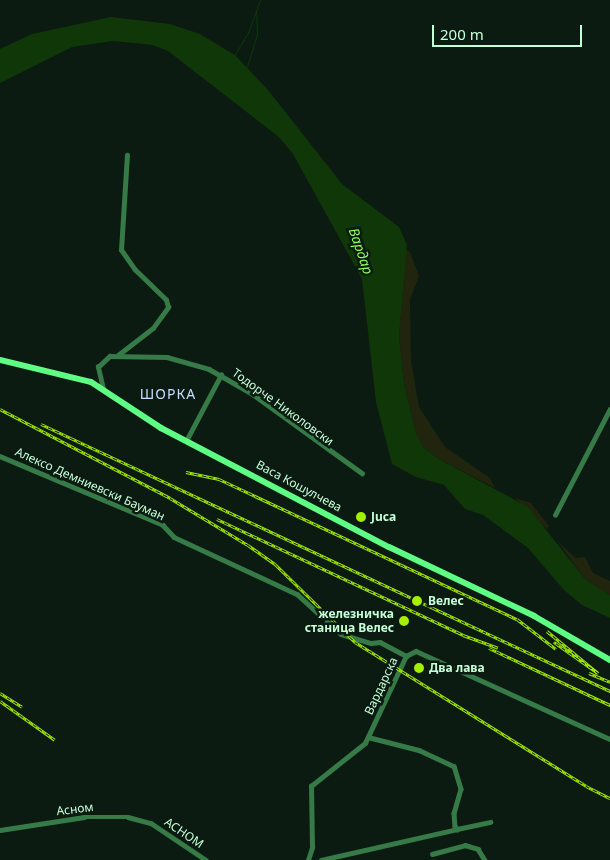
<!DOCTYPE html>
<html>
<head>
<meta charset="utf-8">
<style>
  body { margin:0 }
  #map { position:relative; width:610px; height:860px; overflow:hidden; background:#0b1b11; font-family:"Noto Sans",sans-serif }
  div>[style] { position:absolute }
  .green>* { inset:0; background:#21250e }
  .water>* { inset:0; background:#0f3708 }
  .stream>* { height:1px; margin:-0.5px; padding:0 0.5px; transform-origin:0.5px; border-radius:0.5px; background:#0f3708 }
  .street>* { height:4.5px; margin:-2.25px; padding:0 2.25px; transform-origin:2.25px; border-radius:2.25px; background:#367a47 }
  .secondary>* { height:6px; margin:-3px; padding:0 3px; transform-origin:3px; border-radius:3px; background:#5dfe83 }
  .rail>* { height:3px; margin-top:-1.5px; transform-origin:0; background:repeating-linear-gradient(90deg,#0b1b11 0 4px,#a5ef01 0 8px); box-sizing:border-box; border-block:1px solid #a5ef01 }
  .dots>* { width:14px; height:14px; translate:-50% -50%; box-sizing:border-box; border:2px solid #0b1b11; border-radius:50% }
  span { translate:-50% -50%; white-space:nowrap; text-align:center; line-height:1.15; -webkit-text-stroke:5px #0b1b11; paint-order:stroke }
  .street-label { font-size:12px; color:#c5ffd8 }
  .poi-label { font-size:12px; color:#c5ffd8; font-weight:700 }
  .left { translate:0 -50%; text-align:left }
  .right { translate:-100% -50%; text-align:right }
  .water-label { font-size:14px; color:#8bfe54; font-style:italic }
  .neighbourhood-label { font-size:14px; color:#c7dfff; letter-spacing:1px }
  .scale { position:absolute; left:432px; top:25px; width:150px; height:22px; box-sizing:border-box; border:2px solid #c5ffd8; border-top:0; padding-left:6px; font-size:15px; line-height:18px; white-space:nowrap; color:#c5ffd8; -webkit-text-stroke:4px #0b1b11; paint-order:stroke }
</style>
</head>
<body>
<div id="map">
  <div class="green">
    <div style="clip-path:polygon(406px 250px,410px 252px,419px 276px,410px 300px,411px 360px,419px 407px,445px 447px,490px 478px,495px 488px,439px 459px,423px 447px,416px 433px,404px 383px,399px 336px)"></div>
    <div style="clip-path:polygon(515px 498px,531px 503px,549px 526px,547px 529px)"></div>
    <div style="clip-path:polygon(558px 542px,576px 558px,585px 557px,593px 573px,610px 581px,610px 595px,585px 579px)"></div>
  </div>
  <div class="water">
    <div style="clip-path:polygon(111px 17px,170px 24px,200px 34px,235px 55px,268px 90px,342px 184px,399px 227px,407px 245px,399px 336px,404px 383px,416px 433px,423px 447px,439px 459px,528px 507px,585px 579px,610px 595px,610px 618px,582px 605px,564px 590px,528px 548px,483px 515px,465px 509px,444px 485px,416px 477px,392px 464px,376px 402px,362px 279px,293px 154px,279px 137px,168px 51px,153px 45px,113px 41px,72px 47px,0 83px,0 49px,32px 34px)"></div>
  </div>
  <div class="stream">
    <div style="left:234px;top:56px;width:27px;rotate:-59deg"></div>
    <div style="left:248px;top:33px;width:35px;rotate:-70deg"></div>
    <div style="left:247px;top:67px;width:34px;rotate:-73deg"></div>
    <div style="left:257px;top:35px;width:25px;rotate:-92deg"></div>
  </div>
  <div class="street">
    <div style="left:118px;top:355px;width:44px;rotate:-37.6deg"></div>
    <div style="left:153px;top:328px;width:26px;rotate:-54deg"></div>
    <div style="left:168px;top:307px;width:7px;rotate:-106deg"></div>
    <div style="left:166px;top:300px;width:43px;rotate:-135.9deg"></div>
    <div style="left:135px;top:270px;width:24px;rotate:-125deg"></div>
    <div style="left:121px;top:250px;width:95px;rotate:-86.4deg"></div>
    <div style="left:103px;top:389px;width:23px;rotate:-103deg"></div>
    <div style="left:98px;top:367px;width:16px;rotate:-43deg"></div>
    <div style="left:110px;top:356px;width:57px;rotate:1deg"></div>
    <div style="left:167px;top:357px;width:44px;rotate:15.9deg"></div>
    <div style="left:209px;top:369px;width:48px;rotate:29.7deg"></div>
    <div style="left:251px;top:393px;width:137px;rotate:35.8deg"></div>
    <div style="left:186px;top:441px;width:75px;rotate:-62.1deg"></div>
    <div style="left:0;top:456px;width:177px;rotate:22.9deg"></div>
    <div style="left:163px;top:525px;width:16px;rotate:47deg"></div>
    <div style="left:174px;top:537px;width:136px;rotate:24.9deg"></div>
    <div style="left:297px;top:594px;width:59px;rotate:42.3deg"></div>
    <div style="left:341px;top:634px;width:31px;rotate:17deg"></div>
    <div style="left:371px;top:643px;width:9px;rotate:-6deg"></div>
    <div style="left:380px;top:642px;width:30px;rotate:28deg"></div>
    <div style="left:555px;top:515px;width:119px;rotate:-62.6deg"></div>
    <div style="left:368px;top:737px;width:53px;rotate:14.3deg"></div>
    <div style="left:419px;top:750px;width:38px;rotate:25deg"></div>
    <div style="left:454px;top:766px;width:24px;rotate:73deg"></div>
    <div style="left:461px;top:789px;width:25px;rotate:106deg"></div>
    <div style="left:454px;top:813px;width:13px;rotate:86deg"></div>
    <div style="left:455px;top:826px;width:4px;rotate:56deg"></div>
    <div style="left:457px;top:829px;width:34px;rotate:-12deg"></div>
    <div style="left:0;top:830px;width:85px;rotate:-8.8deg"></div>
    <div style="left:84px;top:817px;width:44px"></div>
    <div style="left:128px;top:817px;width:24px;rotate:15deg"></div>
    <div style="left:151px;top:823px;width:66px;rotate:33.9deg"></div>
    <div style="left:432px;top:854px;width:34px;rotate:-15deg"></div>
    <div style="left:465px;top:845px;width:14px;rotate:17deg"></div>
    <div style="left:478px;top:849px;width:13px;rotate:58deg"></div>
    <div style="left:308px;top:860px;width:13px;rotate:-72deg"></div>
    <div style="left:312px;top:848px;width:62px;rotate:-90.9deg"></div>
    <div style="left:311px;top:786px;width:69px;rotate:-38.5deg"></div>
    <div style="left:365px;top:743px;width:96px;rotate:-64.8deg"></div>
    <div style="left:406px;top:656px;width:11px;rotate:-27deg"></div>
    <div style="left:416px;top:651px;width:213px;rotate:24.4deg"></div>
    <div style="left:321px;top:860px;width:139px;rotate:-12.8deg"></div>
  </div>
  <div class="secondary">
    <div style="left:0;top:360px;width:94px;rotate:13.6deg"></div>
    <div style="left:91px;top:382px;width:84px;rotate:33.3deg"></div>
    <div style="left:161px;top:428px;width:257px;rotate:27.6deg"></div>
    <div style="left:389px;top:547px;width:161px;rotate:25.4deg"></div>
    <div style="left:534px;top:616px;width:88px;rotate:30.1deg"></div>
  </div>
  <div class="rail">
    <div style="left:0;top:409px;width:192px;rotate:27.6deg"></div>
    <div style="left:170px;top:498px;width:91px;rotate:31.1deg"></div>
    <div style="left:248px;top:545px;width:33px;rotate:35deg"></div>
    <div style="left:275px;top:564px;width:112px;rotate:44.3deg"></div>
    <div style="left:355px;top:642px;width:272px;rotate:31.9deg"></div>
    <div style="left:586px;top:786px;width:27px;rotate:27deg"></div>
    <div style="left:41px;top:424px;width:629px;rotate:25.14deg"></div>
    <div style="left:186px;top:472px;width:34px;rotate:12deg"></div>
    <div style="left:219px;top:479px;width:329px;rotate:25.2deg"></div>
    <div style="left:517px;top:619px;width:49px;rotate:37.6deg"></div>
    <div style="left:217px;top:519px;width:272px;rotate:25.2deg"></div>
    <div style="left:463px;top:635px;width:37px;rotate:20deg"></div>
    <div style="left:547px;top:631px;width:66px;rotate:39.5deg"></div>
    <div style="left:598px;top:673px;width:54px;rotate:-144.8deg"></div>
    <div style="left:489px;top:648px;width:134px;rotate:25.2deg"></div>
    <div style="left:589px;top:673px;width:23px;rotate:23deg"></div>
    <div style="left:0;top:693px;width:26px;rotate:32deg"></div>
    <div style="left:0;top:701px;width:67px;rotate:35.3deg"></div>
  </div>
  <div class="dots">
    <div style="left:361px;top:517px;background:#a5ef01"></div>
    <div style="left:417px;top:601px;background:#a5ef01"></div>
    <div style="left:404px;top:621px;background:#a5ef01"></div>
    <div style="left:419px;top:668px;background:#a5ef01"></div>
  </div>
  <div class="street-label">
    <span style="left:283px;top:407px;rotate:36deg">Тодорче Николовски</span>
    <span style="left:90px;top:484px;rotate:24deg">Алексо Демниевски Бауман</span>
    <span style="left:299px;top:486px;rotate:28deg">Васа Кошулчева</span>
    <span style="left:381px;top:686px;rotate:-65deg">Вардарска</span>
    <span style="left:75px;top:809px;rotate:-7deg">Асном</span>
    <span style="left:184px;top:833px;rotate:34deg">АСНОМ</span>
  </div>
  <div class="poi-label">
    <span class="left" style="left:371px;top:517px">Juca</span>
    <span class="left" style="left:428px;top:601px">Велес</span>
    <span class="right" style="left:394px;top:621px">железничка<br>станица Велес</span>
    <span class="left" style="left:429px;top:668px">Два лава</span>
  </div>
  <div class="water-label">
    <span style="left:361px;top:251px;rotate:71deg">Вардар</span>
  </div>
  <div class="neighbourhood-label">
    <span style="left:168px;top:394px">ШОРКА</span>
  </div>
  <div class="scale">200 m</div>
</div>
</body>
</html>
